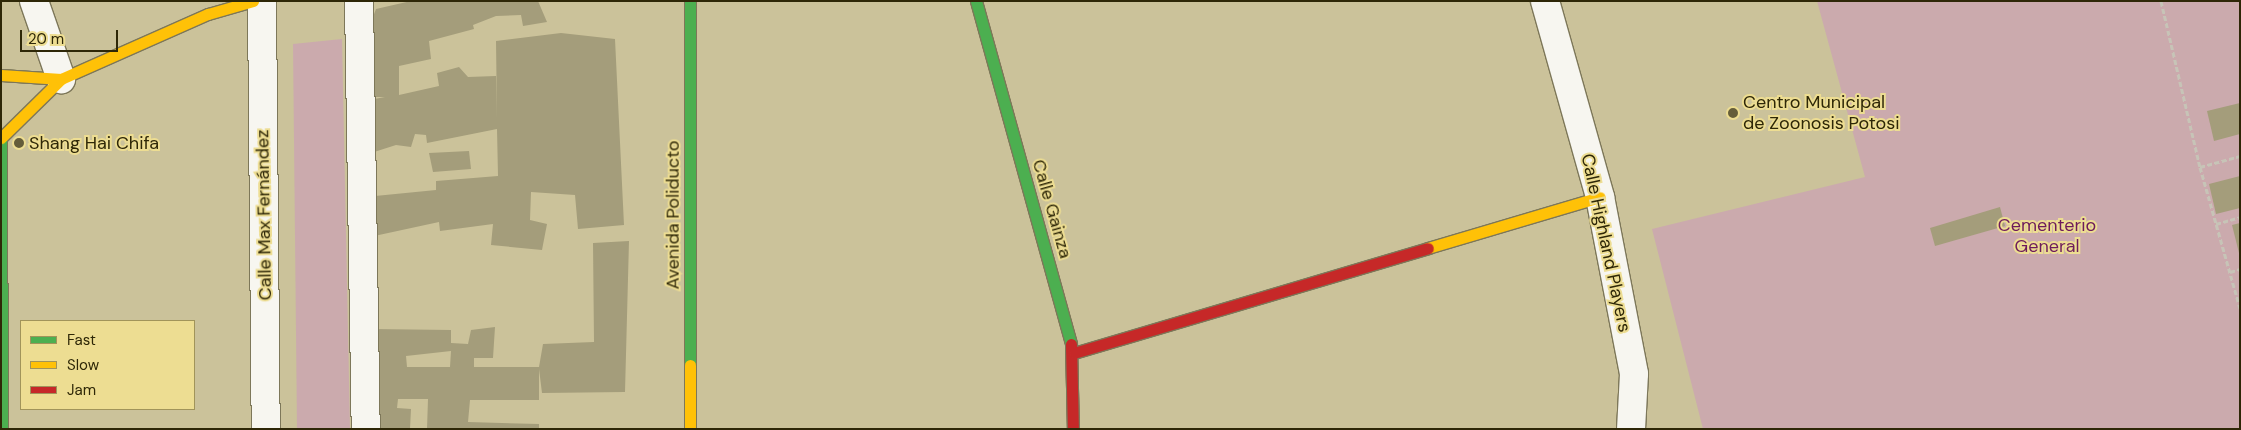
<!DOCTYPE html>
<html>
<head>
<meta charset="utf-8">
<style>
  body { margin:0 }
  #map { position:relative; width:2241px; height:430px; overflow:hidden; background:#cbc29a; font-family:"DM Sans",sans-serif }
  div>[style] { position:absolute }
  .green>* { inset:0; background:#cbaaad }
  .building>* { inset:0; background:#a49d7b }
  .path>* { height:3px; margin-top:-1.5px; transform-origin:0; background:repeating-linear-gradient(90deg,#c7c4b7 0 5px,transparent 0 7.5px) }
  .roads { filter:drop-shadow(1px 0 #7d7759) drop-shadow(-1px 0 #7d7759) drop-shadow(0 1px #7d7759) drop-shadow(0 -1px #7d7759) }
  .street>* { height:28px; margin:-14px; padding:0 14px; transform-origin:14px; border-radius:14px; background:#f7f6f0 }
  .fast>* { height:11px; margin:-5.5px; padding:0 5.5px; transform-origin:5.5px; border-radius:5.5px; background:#4caf50 }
  .slow>* { height:11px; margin:-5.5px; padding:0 5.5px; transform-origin:5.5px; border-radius:5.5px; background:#ffc107 }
  .jam>* { height:11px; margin:-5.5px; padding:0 5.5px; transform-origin:5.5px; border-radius:5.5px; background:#c62828 }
  .dots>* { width:14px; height:14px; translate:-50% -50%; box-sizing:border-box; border:2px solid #eddd92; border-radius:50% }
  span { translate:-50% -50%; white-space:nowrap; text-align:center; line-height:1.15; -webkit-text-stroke:4px #eddd92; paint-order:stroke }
  .poi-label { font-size:18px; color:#2e2707 }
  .left { translate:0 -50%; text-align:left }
  .street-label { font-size:18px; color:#2e2707 }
  .park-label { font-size:18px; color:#6d1b5c }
  .frame { position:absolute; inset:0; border:2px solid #2e2707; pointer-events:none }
  .legend { position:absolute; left:20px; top:320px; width:175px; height:90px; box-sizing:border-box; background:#eddd92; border:1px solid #a1945a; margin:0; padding:6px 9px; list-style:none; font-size:15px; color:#2e2707 }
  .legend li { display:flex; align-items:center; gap:10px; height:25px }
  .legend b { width:25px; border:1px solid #a1945a }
  .scale { position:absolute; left:20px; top:30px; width:98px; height:22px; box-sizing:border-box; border:2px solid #2e2707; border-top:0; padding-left:6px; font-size:15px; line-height:18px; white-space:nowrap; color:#2e2707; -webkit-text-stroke:4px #eddd92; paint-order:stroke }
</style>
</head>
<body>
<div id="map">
  <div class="green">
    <div style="clip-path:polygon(1817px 1px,2240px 1px,2240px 429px,1703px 429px,1652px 229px,1865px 177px)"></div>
    <div style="clip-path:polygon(342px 39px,350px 429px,297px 429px,293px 44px)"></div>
  </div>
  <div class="building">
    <div style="clip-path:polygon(411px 1px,538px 1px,547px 22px,523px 26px,521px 15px,496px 16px,473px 25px,474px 29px,429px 41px,431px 59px,399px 66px,399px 95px,439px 86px,437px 73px,459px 67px,468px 77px,496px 76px,497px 119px,496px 41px,561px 33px,615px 39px,624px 225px,578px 229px,575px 195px,531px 192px,530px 220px,547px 224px,542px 250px,491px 245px,493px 224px,440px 231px,439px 222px,365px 238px,365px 197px,436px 190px,436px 181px,498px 176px,497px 129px,427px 143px,426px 135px,415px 134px,411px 147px,396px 145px,371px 153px,369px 100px,385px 97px,370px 97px,371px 22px,376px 9px)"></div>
    <div style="clip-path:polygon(2240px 103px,2240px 134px,2214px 141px,2207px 111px)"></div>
    <div style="clip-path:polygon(469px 151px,471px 169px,433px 172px,429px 153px)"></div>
    <div style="clip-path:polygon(2240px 176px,2240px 208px,2216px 214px,2209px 184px)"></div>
    <div style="clip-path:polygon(2000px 207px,2005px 226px,1935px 246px,1930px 228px)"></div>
    <div style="clip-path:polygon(2240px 223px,2240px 253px,2239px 253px,2232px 225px)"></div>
    <div style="clip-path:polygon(evenodd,629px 241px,625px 392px,542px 393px,539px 369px,539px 400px,470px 400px,468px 422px,539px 424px,539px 429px,427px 429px,428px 399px,398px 399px,397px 408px,411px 409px,410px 429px,369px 429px,371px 329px,451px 330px,451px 343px,468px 344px,471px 330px,495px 327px,493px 358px,474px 358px,474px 367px,539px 367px,543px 344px,594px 342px,593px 243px,629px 241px,451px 351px,450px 367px,407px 367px,406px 356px,451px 351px)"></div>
  </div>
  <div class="path">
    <div style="left:2161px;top:1px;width:171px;rotate:76.8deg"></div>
    <div style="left:2200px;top:167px;width:147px;rotate:74.2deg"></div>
    <div style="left:2200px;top:167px;width:41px;rotate:-15.4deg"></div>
    <div style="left:2216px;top:224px;width:25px;rotate:-16deg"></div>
    <div style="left:2230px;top:272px;width:10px;rotate:-17deg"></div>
  </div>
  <div class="roads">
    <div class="street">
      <div style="left:34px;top:1px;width:83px;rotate:70.9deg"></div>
      <div style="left:262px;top:1px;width:428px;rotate:89.5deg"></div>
      <div style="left:359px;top:1px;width:428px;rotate:89.1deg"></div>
      <div style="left:1545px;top:1px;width:204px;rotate:74.3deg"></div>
      <div style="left:1600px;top:197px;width:180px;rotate:79.1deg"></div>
      <div style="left:1634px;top:374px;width:55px;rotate:93.1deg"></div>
    </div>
    <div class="fast">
      <div style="left:690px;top:1px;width:364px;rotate:90deg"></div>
      <div style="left:976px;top:1px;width:356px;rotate:74.5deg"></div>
      <div style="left:1px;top:136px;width:293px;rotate:89.8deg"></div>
    </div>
    <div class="slow">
      <div style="left:1px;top:75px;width:60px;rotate:3.8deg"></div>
      <div style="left:1px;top:138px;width:84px;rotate:-44.5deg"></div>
      <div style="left:61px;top:79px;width:161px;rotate:-23.9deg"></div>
      <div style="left:208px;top:14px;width:47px;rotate:-16.1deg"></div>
      <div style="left:1428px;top:248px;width:179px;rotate:-16.5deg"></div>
      <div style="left:690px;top:365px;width:64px;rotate:90deg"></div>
    </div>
    <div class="jam">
      <div style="left:1071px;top:344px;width:85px;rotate:88.7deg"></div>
      <div style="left:1074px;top:353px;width:369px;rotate:-16.5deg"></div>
    </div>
  </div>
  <div class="dots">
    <div style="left:1733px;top:113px;background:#655d3a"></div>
    <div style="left:19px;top:143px;background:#655d3a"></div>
  </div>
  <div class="poi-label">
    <span class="left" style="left:1743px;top:113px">Centro Municipal<br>de Zoonosis Potosi</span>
    <span class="left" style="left:29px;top:143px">Shang Hai Chifa</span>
  </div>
  <div class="street-label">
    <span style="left:1052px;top:209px;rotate:74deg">Calle Gainza</span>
    <span style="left:264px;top:215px;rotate:-91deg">Calle Max Fernández</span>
    <span style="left:673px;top:215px;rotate:-90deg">Avenida Poliducto</span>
    <span style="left:1606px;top:243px;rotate:78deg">Calle Highland Players</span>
  </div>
  <div class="park-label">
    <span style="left:2047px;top:236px">Cementerio<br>General</span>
  </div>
  <div class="frame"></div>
  <ul class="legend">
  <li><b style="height:6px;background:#4caf50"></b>Fast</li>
  <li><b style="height:6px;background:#ffc107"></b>Slow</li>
  <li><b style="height:6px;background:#c62828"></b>Jam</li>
  </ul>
  <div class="scale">20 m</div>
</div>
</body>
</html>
